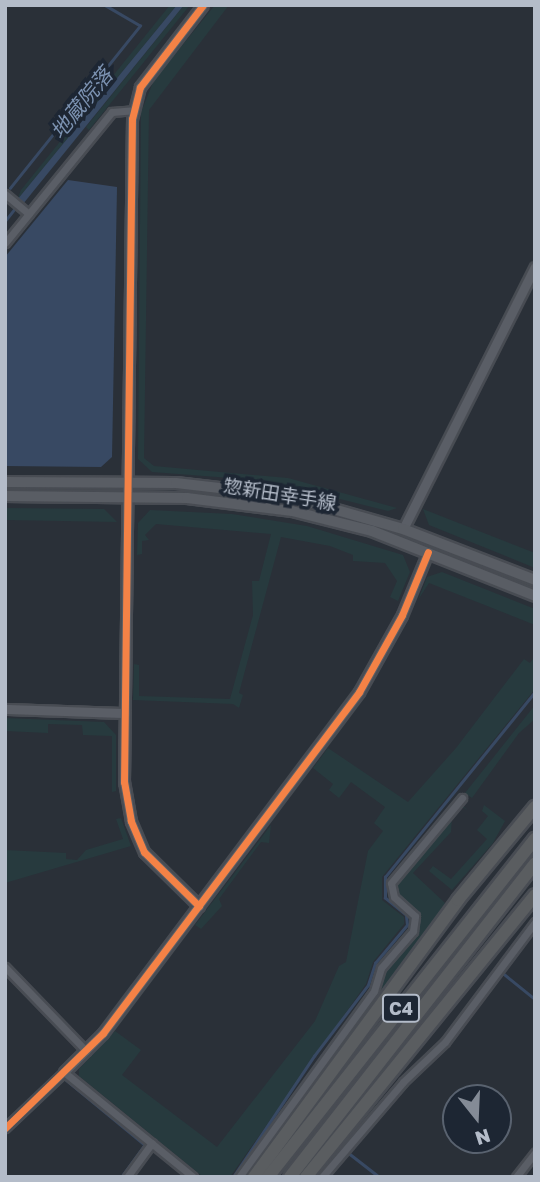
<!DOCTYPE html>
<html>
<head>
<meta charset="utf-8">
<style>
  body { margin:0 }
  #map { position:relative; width:540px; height:1182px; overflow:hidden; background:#2a3038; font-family:"Golos Text","Noto Sans JP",sans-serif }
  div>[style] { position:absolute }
  .green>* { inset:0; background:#273a3e }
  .water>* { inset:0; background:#384963 }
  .stream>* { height:2.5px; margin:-1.25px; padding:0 1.25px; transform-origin:1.25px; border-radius:1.25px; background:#384963 }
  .roads { filter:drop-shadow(2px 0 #484c53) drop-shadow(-2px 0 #484c53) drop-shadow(0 2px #484c53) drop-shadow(0 -2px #484c53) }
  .minor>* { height:7px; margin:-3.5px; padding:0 3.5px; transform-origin:3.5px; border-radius:3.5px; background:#5a5e66 }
  .tertiary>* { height:9px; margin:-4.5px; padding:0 4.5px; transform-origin:4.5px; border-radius:4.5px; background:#5a5e66 }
  .secondary>* { height:10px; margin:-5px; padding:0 5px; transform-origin:5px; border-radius:5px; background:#595d64 }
  .motorway>* { height:12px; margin:-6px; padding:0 6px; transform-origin:6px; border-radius:6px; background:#5a5d60 }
  .cycleway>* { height:7px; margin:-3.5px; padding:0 3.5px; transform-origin:3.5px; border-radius:3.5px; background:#f48246 }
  span { translate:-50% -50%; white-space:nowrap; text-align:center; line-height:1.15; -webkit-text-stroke:7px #1d2633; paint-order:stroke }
  .shield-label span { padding:2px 5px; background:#1d2633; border:2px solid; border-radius:5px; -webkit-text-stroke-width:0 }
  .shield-label { font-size:18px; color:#b4bcc9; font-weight:700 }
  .street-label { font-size:19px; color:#b4bcc9 }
  .water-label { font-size:21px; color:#7c92b1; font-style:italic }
  .frame { position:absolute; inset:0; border:7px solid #b4bcc9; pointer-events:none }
  .north { position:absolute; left:442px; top:1084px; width:70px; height:70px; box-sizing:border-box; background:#1d2633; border:2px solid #59626f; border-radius:50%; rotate:162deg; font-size:19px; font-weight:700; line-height:28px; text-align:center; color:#b4bcc9 }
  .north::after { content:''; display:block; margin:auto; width:24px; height:32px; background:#848b96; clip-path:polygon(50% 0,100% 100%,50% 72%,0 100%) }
</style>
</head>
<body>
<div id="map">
  <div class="green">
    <div style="clip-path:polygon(170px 5px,177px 5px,17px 200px,21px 190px)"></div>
    <div style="clip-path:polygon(184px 5px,190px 5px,89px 130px,86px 127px)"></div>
    <div style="clip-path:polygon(215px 5px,229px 5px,149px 110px,144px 458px,154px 466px,288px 478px,397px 508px,388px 511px,268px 481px,152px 472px,138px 459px,141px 112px,154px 80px)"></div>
    <div style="clip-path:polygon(5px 508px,104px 509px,117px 522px,5px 520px)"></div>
    <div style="clip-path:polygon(423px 509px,535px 553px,535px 568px,429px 525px)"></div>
    <div style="clip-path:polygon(150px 510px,232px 514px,307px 526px,403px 555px,410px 572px,398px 601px,390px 597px,397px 581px,385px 563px,353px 561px,353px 555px,330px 546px,281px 537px,239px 693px,243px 695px,239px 708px,233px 704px,133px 700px,134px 664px,139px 665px,139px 696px,230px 699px,253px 615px,252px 581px,259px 581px,271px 534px,156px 524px,145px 535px,149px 540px,142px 541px,142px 554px,137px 555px,138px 523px)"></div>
    <div style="clip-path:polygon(442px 572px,535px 609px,535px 625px,429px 583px,418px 600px,427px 577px)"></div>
    <div style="clip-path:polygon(535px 656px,535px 689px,382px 877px,382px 900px,404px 917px,404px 924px,373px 962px,366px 984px,230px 1177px,203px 1177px,79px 1076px,79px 1069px,115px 1031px,141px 1050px,122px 1075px,217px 1147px,315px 1021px,339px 966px,346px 962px,368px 851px,383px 831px,374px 823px,385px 807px,351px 782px,339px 798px,329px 790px,333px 784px,313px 768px,328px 748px,408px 802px,456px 748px,524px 659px,530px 663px)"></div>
    <div style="clip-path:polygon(535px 705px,535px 719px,519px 733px,472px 798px,465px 793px)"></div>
    <div style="clip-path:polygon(5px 718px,104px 722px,116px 735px,116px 791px,112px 792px,112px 736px,83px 735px,82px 725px,48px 724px,48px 733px,5px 731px)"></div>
    <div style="clip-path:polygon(460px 804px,468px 810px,460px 806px,452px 817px,451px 832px,413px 873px,445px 903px,424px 940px,334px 1056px,333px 1051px,380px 989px,386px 969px,419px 928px,418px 912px,395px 891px,397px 884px)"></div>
    <div style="clip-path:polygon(484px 805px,505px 821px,493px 843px,452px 890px,429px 871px,433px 866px,451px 879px,487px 839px,477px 830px,488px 816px,482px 811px)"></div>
    <div style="clip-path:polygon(121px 818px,131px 846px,5px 883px,5px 850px,66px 853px,66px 859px,77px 860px,86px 850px,123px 839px,116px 819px)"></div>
    <div style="clip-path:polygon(271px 825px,269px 843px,261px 842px,219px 899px,222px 906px,201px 929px,195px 925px)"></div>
  </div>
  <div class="water">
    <div style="clip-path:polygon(177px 5px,184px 5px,23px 204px,17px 200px)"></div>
    <div style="clip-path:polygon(68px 180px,117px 187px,112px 457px,101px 467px,5px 466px,5px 257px)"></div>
  </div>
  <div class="stream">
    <div style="left:10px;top:188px;width:208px;rotate:-51.3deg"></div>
    <div style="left:140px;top:26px;width:42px;rotate:-149.7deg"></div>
    <div style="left:5px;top:221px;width:18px;rotate:-52deg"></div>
    <div style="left:504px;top:974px;width:40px;rotate:39deg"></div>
    <div style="left:65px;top:1079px;width:104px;rotate:39.5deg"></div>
    <div style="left:145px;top:1145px;width:39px;rotate:126deg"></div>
    <div style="left:350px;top:1154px;width:37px;rotate:38deg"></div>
    <div style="left:233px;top:1177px;width:146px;rotate:-56.2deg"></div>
    <div style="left:314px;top:1056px;width:89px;rotate:-52.7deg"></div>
    <div style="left:368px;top:985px;width:23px;rotate:-72deg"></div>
    <div style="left:375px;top:963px;width:50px;rotate:-49.9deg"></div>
    <div style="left:407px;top:925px;width:10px;rotate:-96deg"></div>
    <div style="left:406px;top:915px;width:27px;rotate:-141deg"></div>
    <div style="left:385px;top:898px;width:21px;rotate:-90deg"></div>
    <div style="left:385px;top:877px;width:238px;rotate:-51deg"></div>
  </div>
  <div class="roads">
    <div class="minor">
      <div style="left:5px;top:194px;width:31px;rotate:40deg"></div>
      <div style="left:5px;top:243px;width:169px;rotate:-50.8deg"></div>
      <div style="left:112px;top:112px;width:21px;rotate:-5deg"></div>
      <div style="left:5px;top:967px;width:117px;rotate:46deg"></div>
      <div style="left:5px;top:1128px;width:81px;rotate:-43.5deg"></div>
      <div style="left:64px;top:1072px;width:166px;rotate:39.1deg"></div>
      <div style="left:127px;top:1177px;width:42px;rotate:-53.7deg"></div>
      <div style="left:239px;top:1177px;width:230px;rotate:-54deg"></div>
      <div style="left:374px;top:991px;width:24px;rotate:-73deg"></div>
      <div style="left:381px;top:968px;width:49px;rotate:-49.1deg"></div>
      <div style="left:413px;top:931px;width:15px;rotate:-82deg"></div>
      <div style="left:415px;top:916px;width:28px;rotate:-138deg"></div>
      <div style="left:394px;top:897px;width:14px;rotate:-102deg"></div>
      <div style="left:391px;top:883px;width:111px;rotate:-50.1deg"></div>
      <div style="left:322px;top:1177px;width:125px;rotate:-49.5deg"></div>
      <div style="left:403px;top:1082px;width:58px;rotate:-43.6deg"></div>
      <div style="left:445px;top:1042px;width:150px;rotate:-53.1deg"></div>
      <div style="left:516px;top:1177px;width:31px;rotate:-52deg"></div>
    </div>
    <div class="tertiary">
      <div style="left:403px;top:529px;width:293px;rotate:-63.3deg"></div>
      <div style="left:5px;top:709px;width:120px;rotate:1.9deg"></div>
      <div style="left:199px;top:906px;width:77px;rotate:-135.5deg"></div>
      <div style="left:144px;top:852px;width:34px;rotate:-113deg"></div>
      <div style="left:131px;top:821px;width:40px;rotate:-100deg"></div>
      <div style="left:124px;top:782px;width:663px;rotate:-89.31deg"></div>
      <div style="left:132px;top:119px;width:33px;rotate:-76deg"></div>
      <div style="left:140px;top:87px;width:103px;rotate:-52.5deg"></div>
      <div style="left:64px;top:1072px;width:55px;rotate:-45deg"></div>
      <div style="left:103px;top:1033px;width:426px;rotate:-53.1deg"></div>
      <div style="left:359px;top:692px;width:88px;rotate:-60.8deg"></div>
      <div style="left:402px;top:615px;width:68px;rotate:-67.6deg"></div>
    </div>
    <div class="secondary">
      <div style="left:5px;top:482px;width:171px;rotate:0.3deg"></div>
      <div style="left:176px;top:483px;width:113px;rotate:6.6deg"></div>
      <div style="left:288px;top:496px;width:120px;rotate:16deg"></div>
      <div style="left:403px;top:529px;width:142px;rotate:21.1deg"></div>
      <div style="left:5px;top:496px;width:182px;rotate:0.6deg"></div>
      <div style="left:187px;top:498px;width:106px;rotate:7.1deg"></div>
      <div style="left:292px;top:511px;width:82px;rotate:14deg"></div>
      <div style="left:372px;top:531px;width:175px;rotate:21.7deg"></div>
    </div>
    <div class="motorway">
      <div style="left:254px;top:1177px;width:344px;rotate:-53.6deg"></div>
      <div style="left:458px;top:900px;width:121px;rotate:-50.4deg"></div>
      <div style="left:268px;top:1177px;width:431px;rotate:-51.7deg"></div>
      <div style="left:290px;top:1177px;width:398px;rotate:-52deg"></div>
      <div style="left:306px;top:1177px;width:363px;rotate:-50.9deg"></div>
    </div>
  </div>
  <div class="cycleway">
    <div style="left:199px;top:906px;width:77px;rotate:-135.5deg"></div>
    <div style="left:144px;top:852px;width:34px;rotate:-113deg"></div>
    <div style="left:131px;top:821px;width:40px;rotate:-100deg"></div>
    <div style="left:124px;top:782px;width:663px;rotate:-89.31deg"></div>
    <div style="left:132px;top:119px;width:33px;rotate:-76deg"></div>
    <div style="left:140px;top:87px;width:103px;rotate:-52.5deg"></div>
    <div style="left:5px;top:1128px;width:136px;rotate:-44.1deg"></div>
    <div style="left:103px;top:1033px;width:426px;rotate:-53.1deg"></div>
    <div style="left:359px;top:692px;width:88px;rotate:-60.8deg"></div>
    <div style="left:402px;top:615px;width:68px;rotate:-67.6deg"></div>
  </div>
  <div class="shield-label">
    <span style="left:401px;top:1008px">C4</span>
  </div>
  <div class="street-label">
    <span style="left:280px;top:494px;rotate:9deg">惣新田幸手線</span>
  </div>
  <div class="water-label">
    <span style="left:81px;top:103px;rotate:-51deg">地蔵院落</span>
  </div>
  <div class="frame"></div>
  <div class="north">N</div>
</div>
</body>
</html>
